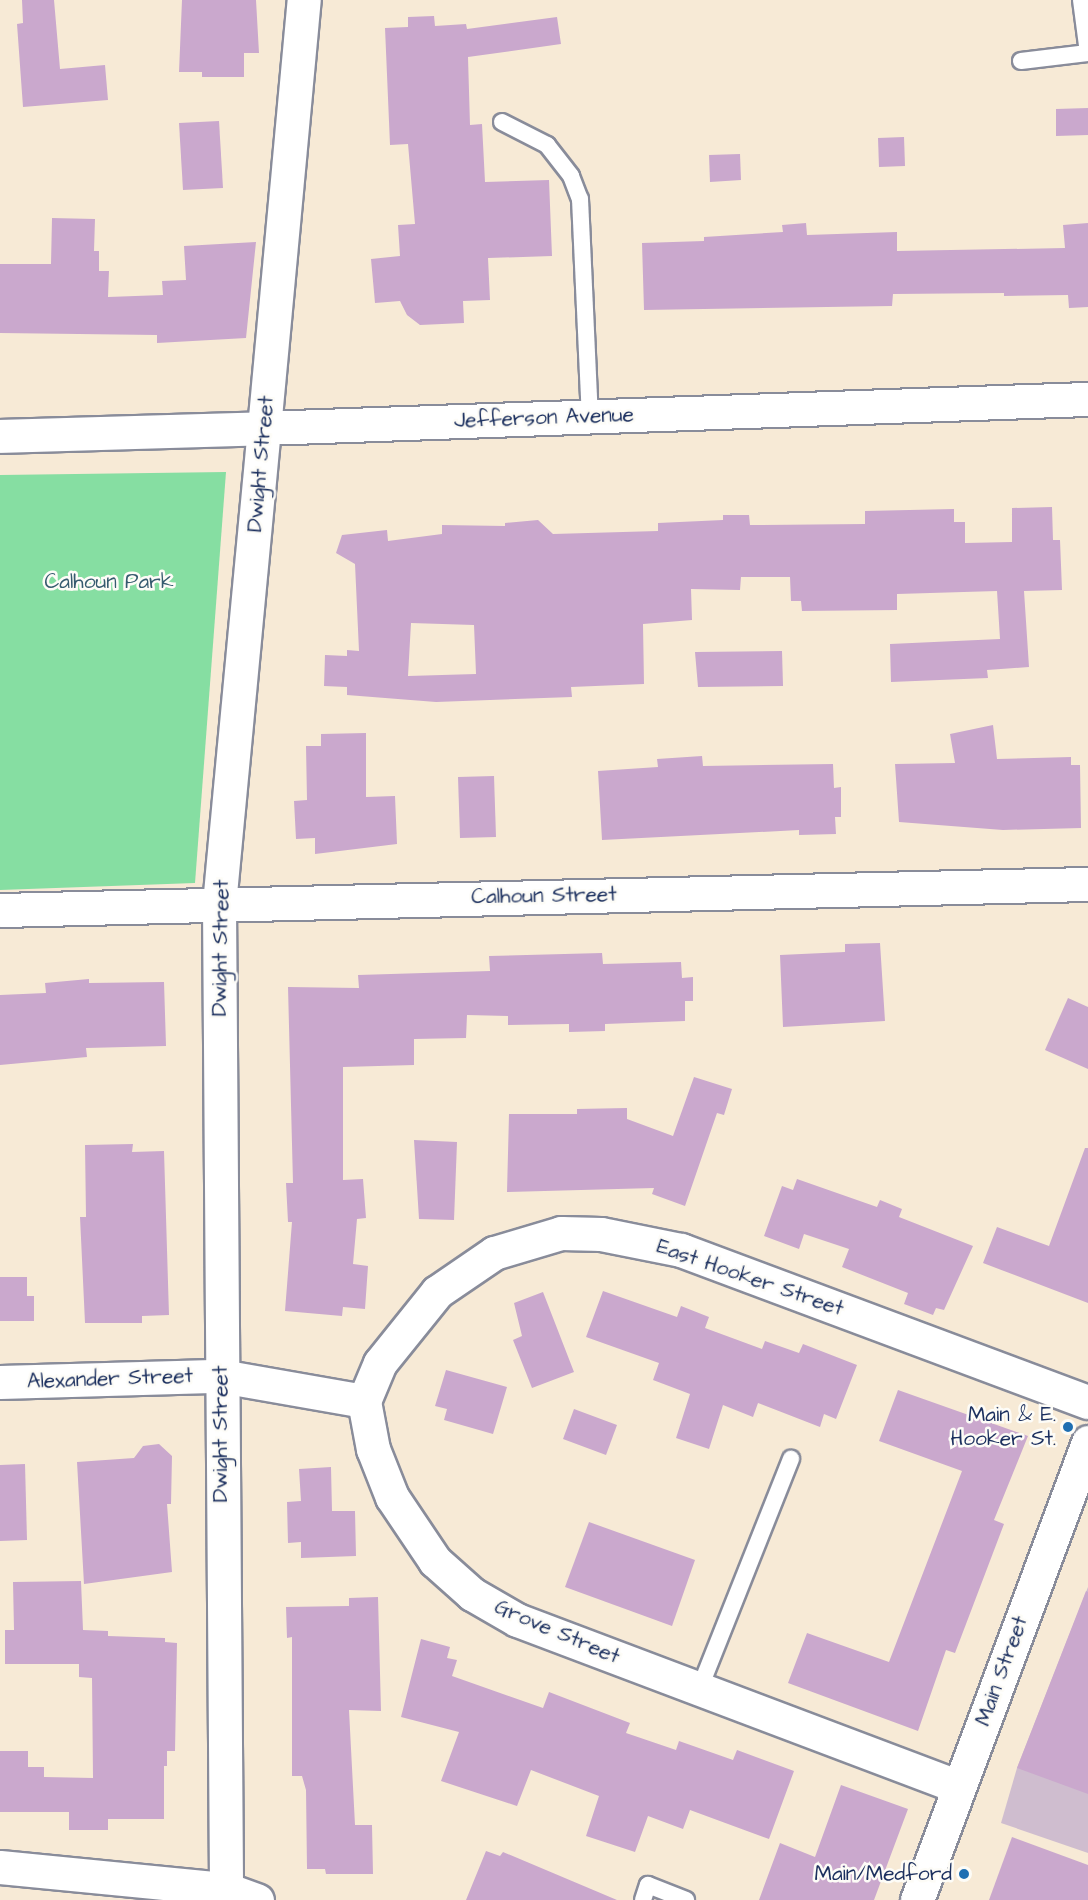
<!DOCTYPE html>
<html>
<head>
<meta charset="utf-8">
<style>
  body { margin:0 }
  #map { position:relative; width:1088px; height:1900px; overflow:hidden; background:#f7ead6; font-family:"Architects Daughter",sans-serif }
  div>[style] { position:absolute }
  .industrial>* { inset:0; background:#cfbdcf }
  .green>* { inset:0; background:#86dea2 }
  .building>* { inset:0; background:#caa8cd }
  .roads { filter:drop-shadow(2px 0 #898c9a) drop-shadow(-2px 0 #898c9a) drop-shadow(0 2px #898c9a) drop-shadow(0 -2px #898c9a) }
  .service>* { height:16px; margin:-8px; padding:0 8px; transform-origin:8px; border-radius:8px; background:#fff }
  .minor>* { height:33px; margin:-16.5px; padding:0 16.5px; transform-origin:16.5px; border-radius:16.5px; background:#fff }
  .tertiary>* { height:33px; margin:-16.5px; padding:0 16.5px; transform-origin:16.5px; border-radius:16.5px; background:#fff }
  .secondary>* { height:33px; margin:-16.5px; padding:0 16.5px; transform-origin:16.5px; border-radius:16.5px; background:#fff }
  .dots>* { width:16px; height:16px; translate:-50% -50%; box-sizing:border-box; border:3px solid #fdfcf7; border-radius:50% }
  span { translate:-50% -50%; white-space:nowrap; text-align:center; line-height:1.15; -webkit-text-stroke:5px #fdfcf7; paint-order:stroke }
  .street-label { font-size:21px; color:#1b2f5e }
  .park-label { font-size:21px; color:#365b6f }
  .poi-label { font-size:21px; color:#1b2f5e }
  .right { translate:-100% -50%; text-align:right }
</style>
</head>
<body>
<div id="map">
  <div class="industrial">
    <div style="clip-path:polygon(1088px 1587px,1088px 1853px,1001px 1823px,1017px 1768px)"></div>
  </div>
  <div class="green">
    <div style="clip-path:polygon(226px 472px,195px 883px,0 890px,0 475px)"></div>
  </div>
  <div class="building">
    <div style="clip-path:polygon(22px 0,54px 0,60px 69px,105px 65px,108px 100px,23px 107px,17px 24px,23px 23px)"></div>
    <div style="clip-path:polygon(182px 0,256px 0,259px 53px,244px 53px,244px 77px,202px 77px,202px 72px,179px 72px)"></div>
    <div style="clip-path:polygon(434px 16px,435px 26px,466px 24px,467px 29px,557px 17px,561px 44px,468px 57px,470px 125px,482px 124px,485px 182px,549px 180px,552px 256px,488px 258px,490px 300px,463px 301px,464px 323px,420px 325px,407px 315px,400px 301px,375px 303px,371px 259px,400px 256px,398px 225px,415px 224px,408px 144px,390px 145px,385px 28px,408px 27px,408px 17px)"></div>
    <div style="clip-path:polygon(1088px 108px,1088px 135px,1056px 136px,1056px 109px)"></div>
    <div style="clip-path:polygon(219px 121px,223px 188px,183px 190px,179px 123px)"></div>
    <div style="clip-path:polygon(904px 137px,905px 166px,879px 167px,878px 138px)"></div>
    <div style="clip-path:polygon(740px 154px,741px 180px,710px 182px,709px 155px)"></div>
    <div style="clip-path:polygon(52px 218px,95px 219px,94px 251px,99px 251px,99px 271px,109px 271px,108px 297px,163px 295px,162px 281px,186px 280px,184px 246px,256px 242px,246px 338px,157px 343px,157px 335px,0 333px,0 264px,51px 264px)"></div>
    <div style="clip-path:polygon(806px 223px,807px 235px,897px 232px,897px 251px,1065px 248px,1063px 225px,1088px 223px,1088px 307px,1069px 308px,1068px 295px,1004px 296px,1004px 293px,893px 294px,892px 306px,644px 310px,642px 243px,704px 241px,704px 237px,783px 232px,782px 225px)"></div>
    <div style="clip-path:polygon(evenodd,1052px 507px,1053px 540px,1060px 540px,1062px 590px,1024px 591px,1029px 667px,987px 670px,988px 678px,891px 682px,890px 644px,1000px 639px,997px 591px,897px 594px,897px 610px,802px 611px,801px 601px,791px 601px,790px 577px,741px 577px,740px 590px,691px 589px,692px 620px,643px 624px,644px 684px,571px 687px,572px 697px,436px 702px,347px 695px,347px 687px,324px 686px,325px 655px,347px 656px,347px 650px,359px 651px,355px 564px,336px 553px,342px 535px,387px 530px,388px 541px,442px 534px,442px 525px,505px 526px,505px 523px,538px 520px,553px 534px,658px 531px,658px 523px,723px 520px,723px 515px,749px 515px,750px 525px,865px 524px,865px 511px,954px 509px,954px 522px,965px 522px,965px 543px,1012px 542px,1012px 508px,1052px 507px,411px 623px,474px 625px,476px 674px,408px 676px,411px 623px)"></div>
    <div style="clip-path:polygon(782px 651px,783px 686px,698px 687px,695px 652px)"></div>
    <div style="clip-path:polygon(993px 725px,997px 759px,1071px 757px,1071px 765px,1080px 765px,1081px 828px,1003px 830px,899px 822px,895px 764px,955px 763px,950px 734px)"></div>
    <div style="clip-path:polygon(366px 733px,366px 797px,395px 796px,397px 844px,315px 854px,315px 838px,296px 839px,294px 801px,307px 800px,306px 746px,321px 746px,321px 734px)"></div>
    <div style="clip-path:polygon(702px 756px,703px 766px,833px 764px,834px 788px,841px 787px,841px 817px,835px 817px,836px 834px,799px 835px,799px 830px,602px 840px,598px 771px,658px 767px,657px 759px)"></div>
    <div style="clip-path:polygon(494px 776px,496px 837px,460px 838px,458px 777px)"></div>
    <div style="clip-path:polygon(880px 943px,885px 1021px,783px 1027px,780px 955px,845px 952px,845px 944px)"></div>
    <div style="clip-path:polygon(602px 953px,603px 964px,681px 962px,682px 978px,693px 977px,693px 1001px,685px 1001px,685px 1021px,605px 1024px,605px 1031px,569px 1032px,569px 1024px,508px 1025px,508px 1016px,467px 1015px,466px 1038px,414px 1039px,414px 1065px,343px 1067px,343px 1180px,363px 1179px,366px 1218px,357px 1219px,353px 1264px,368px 1266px,365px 1309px,343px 1307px,342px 1316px,285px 1311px,292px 1222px,288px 1222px,286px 1183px,293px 1183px,288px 987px,359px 988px,358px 975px,490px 971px,489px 956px)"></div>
    <div style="clip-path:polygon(89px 979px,89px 983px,164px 982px,166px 1046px,86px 1048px,87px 1057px,0 1065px,0 995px,46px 993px,45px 983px)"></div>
    <div style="clip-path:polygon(1068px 998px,1088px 1007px,1088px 1069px,1045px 1050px)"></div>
    <div style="clip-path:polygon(694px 1077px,732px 1089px,724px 1115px,717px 1113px,685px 1206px,652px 1194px,654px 1188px,507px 1192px,509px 1114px,577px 1114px,577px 1109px,627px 1108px,627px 1119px,673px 1136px)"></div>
    <div style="clip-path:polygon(414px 1140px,457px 1142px,454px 1220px,419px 1219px)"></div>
    <div style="clip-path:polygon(133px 1144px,132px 1152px,164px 1151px,169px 1315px,142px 1316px,142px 1323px,85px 1323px,80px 1217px,86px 1217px,85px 1145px)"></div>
    <div style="clip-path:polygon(1085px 1148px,1088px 1148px,1088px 1303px,983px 1263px,997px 1227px,1049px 1246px)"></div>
    <div style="clip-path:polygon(797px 1179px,877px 1207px,880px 1200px,902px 1209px,899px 1217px,973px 1246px,944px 1310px,936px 1308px,933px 1315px,904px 1304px,908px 1293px,842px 1267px,849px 1249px,804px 1234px,799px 1249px,764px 1236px,782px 1186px,793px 1190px)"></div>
    <div style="clip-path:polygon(0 1277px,27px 1277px,27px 1296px,34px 1296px,34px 1321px,0 1321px)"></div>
    <div style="clip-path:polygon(603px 1291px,677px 1317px,681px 1306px,709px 1317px,705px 1328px,762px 1349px,765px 1341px,799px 1353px,803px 1344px,857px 1365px,836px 1419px,824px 1414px,820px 1427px,758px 1403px,753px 1417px,723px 1405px,709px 1449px,676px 1438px,690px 1394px,653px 1380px,659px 1363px,586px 1337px)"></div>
    <div style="clip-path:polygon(543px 1292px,574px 1372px,532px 1388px,513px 1340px,522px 1336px,514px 1303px)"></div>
    <div style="clip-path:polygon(446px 1370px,507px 1387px,493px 1434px,444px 1420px,447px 1409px,435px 1406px)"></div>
    <div style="clip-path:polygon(898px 1390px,1028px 1436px,994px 1520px,1004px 1524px,955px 1653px,946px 1650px,918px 1731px,788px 1683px,807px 1633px,889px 1662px,962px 1471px,879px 1441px)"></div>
    <div style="clip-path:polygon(574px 1409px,617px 1425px,606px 1455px,563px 1439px)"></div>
    <div style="clip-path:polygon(159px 1444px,172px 1456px,171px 1504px,167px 1504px,172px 1572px,84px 1584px,77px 1462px,134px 1458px,143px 1446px)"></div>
    <div style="clip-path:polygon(25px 1464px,27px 1540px,0 1541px,0 1465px)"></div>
    <div style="clip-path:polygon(331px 1467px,332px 1511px,355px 1511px,356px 1556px,301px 1558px,301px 1542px,288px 1543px,287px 1502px,301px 1501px,299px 1469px)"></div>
    <div style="clip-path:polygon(589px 1522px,695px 1560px,672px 1626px,565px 1587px)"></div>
    <div style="clip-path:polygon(81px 1581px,83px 1630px,108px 1631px,108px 1636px,165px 1638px,165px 1642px,177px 1643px,175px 1751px,167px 1751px,167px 1766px,164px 1766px,164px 1819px,108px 1819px,108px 1830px,69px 1830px,69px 1812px,0 1812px,0 1751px,28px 1751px,28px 1767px,44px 1767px,44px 1777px,93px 1778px,92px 1678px,79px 1677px,79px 1664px,5px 1664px,5px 1630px,14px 1630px,13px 1582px)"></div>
    <div style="clip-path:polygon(1086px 1591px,1088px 1592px,1088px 1794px,1017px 1768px)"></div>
    <div style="clip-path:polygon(378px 1597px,381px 1711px,349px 1710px,355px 1825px,372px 1825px,373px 1874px,326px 1874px,325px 1869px,307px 1869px,306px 1790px,302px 1776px,292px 1776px,292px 1637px,287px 1638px,286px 1607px,349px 1606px,349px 1598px)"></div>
    <div style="clip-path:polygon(421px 1639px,450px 1647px,447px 1658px,457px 1660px,452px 1676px,543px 1708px,549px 1692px,630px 1723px,626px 1733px,676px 1750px,679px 1741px,733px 1760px,737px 1750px,794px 1771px,769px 1839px,690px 1810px,683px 1829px,648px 1816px,635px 1852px,586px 1836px,599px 1796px,531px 1770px,517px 1806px,441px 1781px,459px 1732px,401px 1717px)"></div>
    <div style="clip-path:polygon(841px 1785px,908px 1809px,874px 1900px,759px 1900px,780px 1843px,815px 1857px)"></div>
    <div style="clip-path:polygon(1012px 1837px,1088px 1865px,1088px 1900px,989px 1900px)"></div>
    <div style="clip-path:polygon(486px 1851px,500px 1856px,503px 1852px,617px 1900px,466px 1900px)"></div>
  </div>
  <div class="roads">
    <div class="service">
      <div style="left:1081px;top:0;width:53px;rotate:82.5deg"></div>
      <div style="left:1021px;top:61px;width:67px;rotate:-6.8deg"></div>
      <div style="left:502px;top:122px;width:51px;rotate:27.1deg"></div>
      <div style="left:547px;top:145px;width:39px;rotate:52deg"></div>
      <div style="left:571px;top:176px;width:25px;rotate:69deg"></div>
      <div style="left:580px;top:199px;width:217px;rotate:87.4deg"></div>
      <div style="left:699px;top:1690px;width:249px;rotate:-68.3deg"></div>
      <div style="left:643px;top:1900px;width:16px;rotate:-72deg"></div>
      <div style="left:648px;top:1885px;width:41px;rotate:21.5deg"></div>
    </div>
    <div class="minor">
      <div style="left:219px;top:904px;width:985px;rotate:89.59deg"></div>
      <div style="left:226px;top:1889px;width:12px;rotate:110deg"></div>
      <div style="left:0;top:1382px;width:221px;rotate:-1.6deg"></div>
      <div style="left:221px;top:1376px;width:145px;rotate:9.9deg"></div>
      <div style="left:364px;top:1401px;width:49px;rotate:79.4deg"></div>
      <div style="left:373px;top:1449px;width:52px;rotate:68.4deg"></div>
      <div style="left:392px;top:1497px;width:77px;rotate:56.1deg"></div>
      <div style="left:435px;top:1561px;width:50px;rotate:41.7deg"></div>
      <div style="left:472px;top:1594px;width:52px;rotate:30deg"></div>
      <div style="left:517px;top:1620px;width:472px;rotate:20.7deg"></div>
      <div style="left:364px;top:1401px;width:41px;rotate:-67.2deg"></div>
      <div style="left:380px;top:1363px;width:91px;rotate:-51.2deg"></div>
      <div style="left:437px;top:1292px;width:69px;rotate:-34.4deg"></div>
      <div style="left:494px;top:1253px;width:70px;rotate:-16.6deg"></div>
      <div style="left:561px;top:1233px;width:40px;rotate:1.4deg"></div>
      <div style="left:601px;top:1234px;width:82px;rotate:11.3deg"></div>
      <div style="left:681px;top:1250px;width:434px;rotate:20.5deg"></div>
      <div style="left:0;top:1867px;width:227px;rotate:5.6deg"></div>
      <div style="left:226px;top:1889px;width:33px;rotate:20deg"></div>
    </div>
    <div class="tertiary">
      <div style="left:219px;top:904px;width:478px;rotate:-84.6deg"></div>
      <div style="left:264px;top:428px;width:825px;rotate:-2.02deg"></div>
      <div style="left:0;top:910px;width:1088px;rotate:-1.37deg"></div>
    </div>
    <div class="secondary">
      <div style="left:0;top:436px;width:264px;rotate:-1.7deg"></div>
      <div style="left:264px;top:428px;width:430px;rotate:-84.7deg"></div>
      <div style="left:917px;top:1900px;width:489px;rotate:-69.5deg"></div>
    </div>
  </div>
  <div class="dots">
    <div style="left:1068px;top:1427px;background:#1f6fb2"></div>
    <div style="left:964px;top:1874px;background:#1f6fb2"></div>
  </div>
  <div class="street-label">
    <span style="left:544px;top:418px;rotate:-2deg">Jefferson Avenue</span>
    <span style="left:261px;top:464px;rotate:-85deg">Dwight Street</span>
    <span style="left:544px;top:896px;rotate:-1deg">Calhoun Street</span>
    <span style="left:221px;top:948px;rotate:-89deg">Dwight Street</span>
    <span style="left:750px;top:1278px;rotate:19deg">East Hooker Street</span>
    <span style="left:110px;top:1379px;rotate:-2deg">Alexander Street</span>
    <span style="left:221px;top:1434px;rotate:-90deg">Dwight Street</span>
    <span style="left:557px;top:1632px;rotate:23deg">Grove Street</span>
    <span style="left:1002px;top:1671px;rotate:-70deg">Main Street</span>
  </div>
  <div class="park-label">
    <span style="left:109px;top:582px">Calhoun Park</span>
  </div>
  <div class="poi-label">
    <span class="right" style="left:1056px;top:1427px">Main &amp; E.<br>Hooker St.</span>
    <span class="right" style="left:952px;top:1874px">Main/Medford</span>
  </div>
</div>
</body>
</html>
